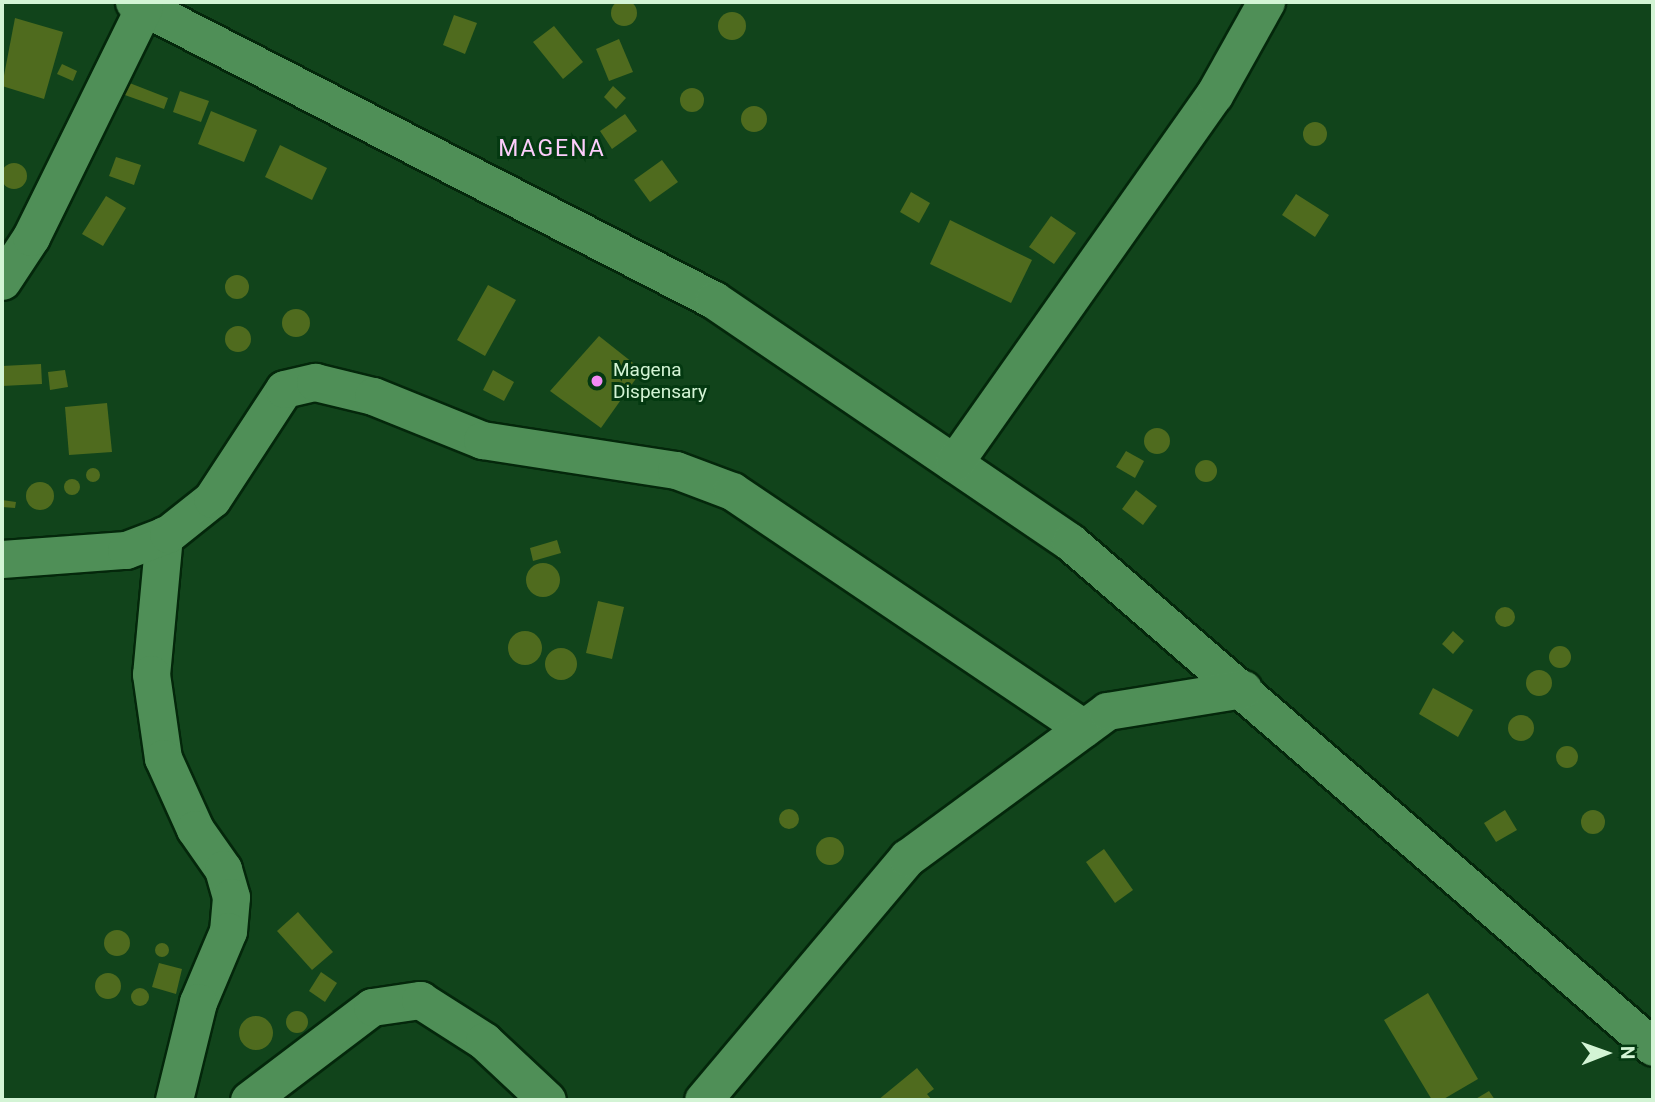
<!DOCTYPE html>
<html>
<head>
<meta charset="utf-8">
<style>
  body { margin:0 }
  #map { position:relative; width:1655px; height:1102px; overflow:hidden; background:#11441b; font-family:Roboto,sans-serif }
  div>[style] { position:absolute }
  .building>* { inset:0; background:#4f6b1e }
  .round { border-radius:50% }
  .roads { filter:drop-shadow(2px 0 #04270b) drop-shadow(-2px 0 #04270b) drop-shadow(0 2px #04270b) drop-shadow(0 -2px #04270b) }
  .minor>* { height:37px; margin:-18.5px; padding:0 18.5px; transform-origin:18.5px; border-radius:18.5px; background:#4f8f57 }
  .dots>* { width:19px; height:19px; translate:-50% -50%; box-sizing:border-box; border:4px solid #043911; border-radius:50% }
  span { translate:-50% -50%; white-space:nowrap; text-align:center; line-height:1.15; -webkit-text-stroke:6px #043911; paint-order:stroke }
  .poi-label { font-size:19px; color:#d3f4d5 }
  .left { translate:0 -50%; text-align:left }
  .quarter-label { font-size:23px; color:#fdcefc; letter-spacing:2px }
  .frame { position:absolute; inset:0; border:4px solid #d3f4d5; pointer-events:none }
  .north { position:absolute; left:1571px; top:1018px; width:70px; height:70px; -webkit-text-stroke:5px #043911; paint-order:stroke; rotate:89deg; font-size:19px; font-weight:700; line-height:28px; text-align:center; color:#d3f4d5 }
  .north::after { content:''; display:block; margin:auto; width:24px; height:32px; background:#d3f4d5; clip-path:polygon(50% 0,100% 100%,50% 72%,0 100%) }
</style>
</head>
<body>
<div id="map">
  <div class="building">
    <div class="round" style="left:611px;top:0;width:26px;height:26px"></div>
    <div class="round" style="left:718px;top:12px;width:28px;height:28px"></div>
    <div style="clip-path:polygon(454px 15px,477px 23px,465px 54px,443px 45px)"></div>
    <div style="clip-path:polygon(15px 18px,63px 32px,44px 99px,2px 86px)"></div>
    <div style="clip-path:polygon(554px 26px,583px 62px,563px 79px,533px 42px)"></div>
    <div style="clip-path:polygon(619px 39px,633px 72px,609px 81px,596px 49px)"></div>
    <div style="clip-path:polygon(62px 64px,77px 71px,73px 81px,57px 74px)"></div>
    <div style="clip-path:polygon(127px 82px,168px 98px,164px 109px,122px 94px)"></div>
    <div style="clip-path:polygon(613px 86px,626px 98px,616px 109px,604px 97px)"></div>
    <div class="round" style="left:680px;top:88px;width:24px;height:24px"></div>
    <div style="clip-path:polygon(180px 91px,209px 101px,201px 122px,173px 112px)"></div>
    <div class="round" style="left:741px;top:106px;width:26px;height:26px"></div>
    <div style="clip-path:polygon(211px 111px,257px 130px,244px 162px,198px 144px)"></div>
    <div style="clip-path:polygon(625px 114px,637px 131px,612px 149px,600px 131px)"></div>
    <div class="round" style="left:1303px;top:122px;width:24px;height:24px"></div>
    <div style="clip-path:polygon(280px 145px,327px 168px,312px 200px,265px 177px)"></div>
    <div style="clip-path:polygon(116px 157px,141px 165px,134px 185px,109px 176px)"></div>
    <div style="clip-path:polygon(662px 160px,678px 182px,650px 202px,634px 180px)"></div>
    <div class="round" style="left:1px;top:163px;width:26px;height:26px"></div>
    <div style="clip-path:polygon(911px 192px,930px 203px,919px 223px,900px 212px)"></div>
    <div style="clip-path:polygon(1296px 194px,1329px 215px,1315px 237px,1282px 215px)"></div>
    <div style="clip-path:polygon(106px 196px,126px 208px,103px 246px,82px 234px)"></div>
    <div style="clip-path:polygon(1051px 216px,1076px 233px,1054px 264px,1029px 247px)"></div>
    <div style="clip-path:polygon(950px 220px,1032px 260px,1011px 303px,930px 264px)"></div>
    <div class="round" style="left:225px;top:275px;width:24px;height:24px"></div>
    <div style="clip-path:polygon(488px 285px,516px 300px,485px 356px,457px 340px)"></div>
    <div class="round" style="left:282px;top:309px;width:28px;height:28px"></div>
    <div class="round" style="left:225px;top:326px;width:26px;height:26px"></div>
    <div style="clip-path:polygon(599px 336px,642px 370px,601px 428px,550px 391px)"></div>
    <div style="clip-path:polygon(41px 364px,42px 384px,2px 386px,2px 366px)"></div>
    <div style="clip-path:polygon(65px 370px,68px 387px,50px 390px,48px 372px)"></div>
    <div style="clip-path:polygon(493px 370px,514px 382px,504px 401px,483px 390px)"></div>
    <div style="clip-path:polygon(107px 403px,112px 452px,69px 455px,65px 407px)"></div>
    <div class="round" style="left:1144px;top:428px;width:26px;height:26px"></div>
    <div style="clip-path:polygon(1126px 451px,1144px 461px,1135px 478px,1116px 467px)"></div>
    <div class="round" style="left:1195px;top:460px;width:22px;height:22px"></div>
    <div class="round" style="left:86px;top:468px;width:14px;height:14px"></div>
    <div class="round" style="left:64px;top:479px;width:16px;height:16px"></div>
    <div class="round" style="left:26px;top:482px;width:28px;height:28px"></div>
    <div style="clip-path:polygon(1136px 490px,1157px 506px,1143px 525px,1122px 509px)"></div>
    <div style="clip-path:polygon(2px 500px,16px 502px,15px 508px,2px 507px)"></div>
    <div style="clip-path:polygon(557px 540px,561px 553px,533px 561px,530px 548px)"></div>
    <div class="round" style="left:526px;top:563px;width:34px;height:34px"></div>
    <div style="clip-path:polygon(598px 601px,624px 607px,612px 659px,586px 653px)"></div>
    <div class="round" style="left:1495px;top:607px;width:20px;height:20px"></div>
    <div class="round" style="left:508px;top:631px;width:34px;height:34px"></div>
    <div style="clip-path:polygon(1453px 631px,1464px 641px,1453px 654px,1442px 644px)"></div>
    <div class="round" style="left:1549px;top:646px;width:22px;height:22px"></div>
    <div class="round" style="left:545px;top:648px;width:32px;height:32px"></div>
    <div class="round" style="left:1526px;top:670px;width:26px;height:26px"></div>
    <div style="clip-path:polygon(1433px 688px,1473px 710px,1458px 737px,1419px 714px)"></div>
    <div class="round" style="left:1508px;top:715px;width:26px;height:26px"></div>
    <div class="round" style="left:1556px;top:746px;width:22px;height:22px"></div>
    <div class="round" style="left:779px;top:809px;width:20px;height:20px"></div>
    <div style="clip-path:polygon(1505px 810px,1517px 830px,1496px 842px,1484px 823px)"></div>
    <div class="round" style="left:1581px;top:810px;width:24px;height:24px"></div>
    <div class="round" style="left:816px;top:837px;width:28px;height:28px"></div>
    <div style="clip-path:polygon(1104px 849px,1133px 890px,1115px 903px,1086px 862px)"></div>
    <div style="clip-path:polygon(298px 912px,333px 952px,312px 970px,277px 931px)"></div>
    <div class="round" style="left:104px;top:930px;width:26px;height:26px"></div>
    <div class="round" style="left:155px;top:943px;width:14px;height:14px"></div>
    <div style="clip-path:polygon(159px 963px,182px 969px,176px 994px,152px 987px)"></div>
    <div style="clip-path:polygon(321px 972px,337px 983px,325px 1002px,309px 991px)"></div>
    <div class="round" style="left:95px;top:973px;width:26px;height:26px"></div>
    <div class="round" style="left:131px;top:988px;width:18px;height:18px"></div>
    <div style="clip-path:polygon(1428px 993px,1478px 1079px,1442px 1100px,1432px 1100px,1384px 1020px)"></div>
    <div class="round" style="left:286px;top:1011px;width:22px;height:22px"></div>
    <div class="round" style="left:239px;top:1016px;width:34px;height:34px"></div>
    <div style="clip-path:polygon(917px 1068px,934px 1089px,927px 1094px,932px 1100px,878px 1100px)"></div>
    <div style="clip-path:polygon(1489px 1091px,1495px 1100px,1474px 1100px)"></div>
  </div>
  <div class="roads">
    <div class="minor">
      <div style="left:134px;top:2px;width:652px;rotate:27.19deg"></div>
      <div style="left:714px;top:300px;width:430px;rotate:34.2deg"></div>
      <div style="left:1070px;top:542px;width:771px;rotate:40.9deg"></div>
      <div style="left:2px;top:281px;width:53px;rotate:-56.6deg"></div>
      <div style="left:31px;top:237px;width:256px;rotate:-63.8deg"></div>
      <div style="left:954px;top:463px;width:451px;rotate:-54.8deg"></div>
      <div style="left:1214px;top:95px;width:107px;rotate:-60.8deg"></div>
      <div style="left:164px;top:535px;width:140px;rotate:95.3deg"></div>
      <div style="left:151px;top:674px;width:85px;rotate:81.9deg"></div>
      <div style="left:163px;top:758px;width:78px;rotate:65.7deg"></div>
      <div style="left:195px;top:829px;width:49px;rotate:55deg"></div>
      <div style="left:223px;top:869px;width:29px;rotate:74deg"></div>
      <div style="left:231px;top:897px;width:34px;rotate:95deg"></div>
      <div style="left:228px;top:931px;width:77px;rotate:112.9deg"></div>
      <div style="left:198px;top:1002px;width:101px;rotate:103.8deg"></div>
      <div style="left:2px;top:559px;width:124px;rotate:-4.2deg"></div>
      <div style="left:126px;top:550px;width:45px;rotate:-20.9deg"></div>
      <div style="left:168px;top:534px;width:56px;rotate:-38.5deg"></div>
      <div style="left:212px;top:499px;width:131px;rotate:-56.8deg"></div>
      <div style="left:284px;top:389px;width:32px;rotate:-13deg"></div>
      <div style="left:315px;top:382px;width:60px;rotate:13.6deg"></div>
      <div style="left:373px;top:396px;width:118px;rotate:22deg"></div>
      <div style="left:482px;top:440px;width:196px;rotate:8.8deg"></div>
      <div style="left:676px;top:470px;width:60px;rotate:20.6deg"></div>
      <div style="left:732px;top:491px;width:424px;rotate:34deg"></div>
      <div style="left:249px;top:1100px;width:154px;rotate:-37.1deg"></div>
      <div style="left:372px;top:1007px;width:49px;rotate:-8.3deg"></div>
      <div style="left:420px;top:1000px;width:76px;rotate:32.6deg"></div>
      <div style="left:484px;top:1041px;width:86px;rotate:43.1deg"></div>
      <div style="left:703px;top:1100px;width:317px;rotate:-49.9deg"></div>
      <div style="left:907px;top:858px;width:248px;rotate:-36.3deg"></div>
      <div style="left:1107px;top:711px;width:138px;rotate:-9.2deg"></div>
    </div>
  </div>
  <div class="dots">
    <div style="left:597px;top:381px;background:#f28af3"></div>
  </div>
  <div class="poi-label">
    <span class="left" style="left:613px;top:381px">Magena<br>Dispensary</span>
  </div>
  <div class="quarter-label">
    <span style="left:552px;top:149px">MAGENA</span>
  </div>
  <div class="frame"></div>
  <div class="north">N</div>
</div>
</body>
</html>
